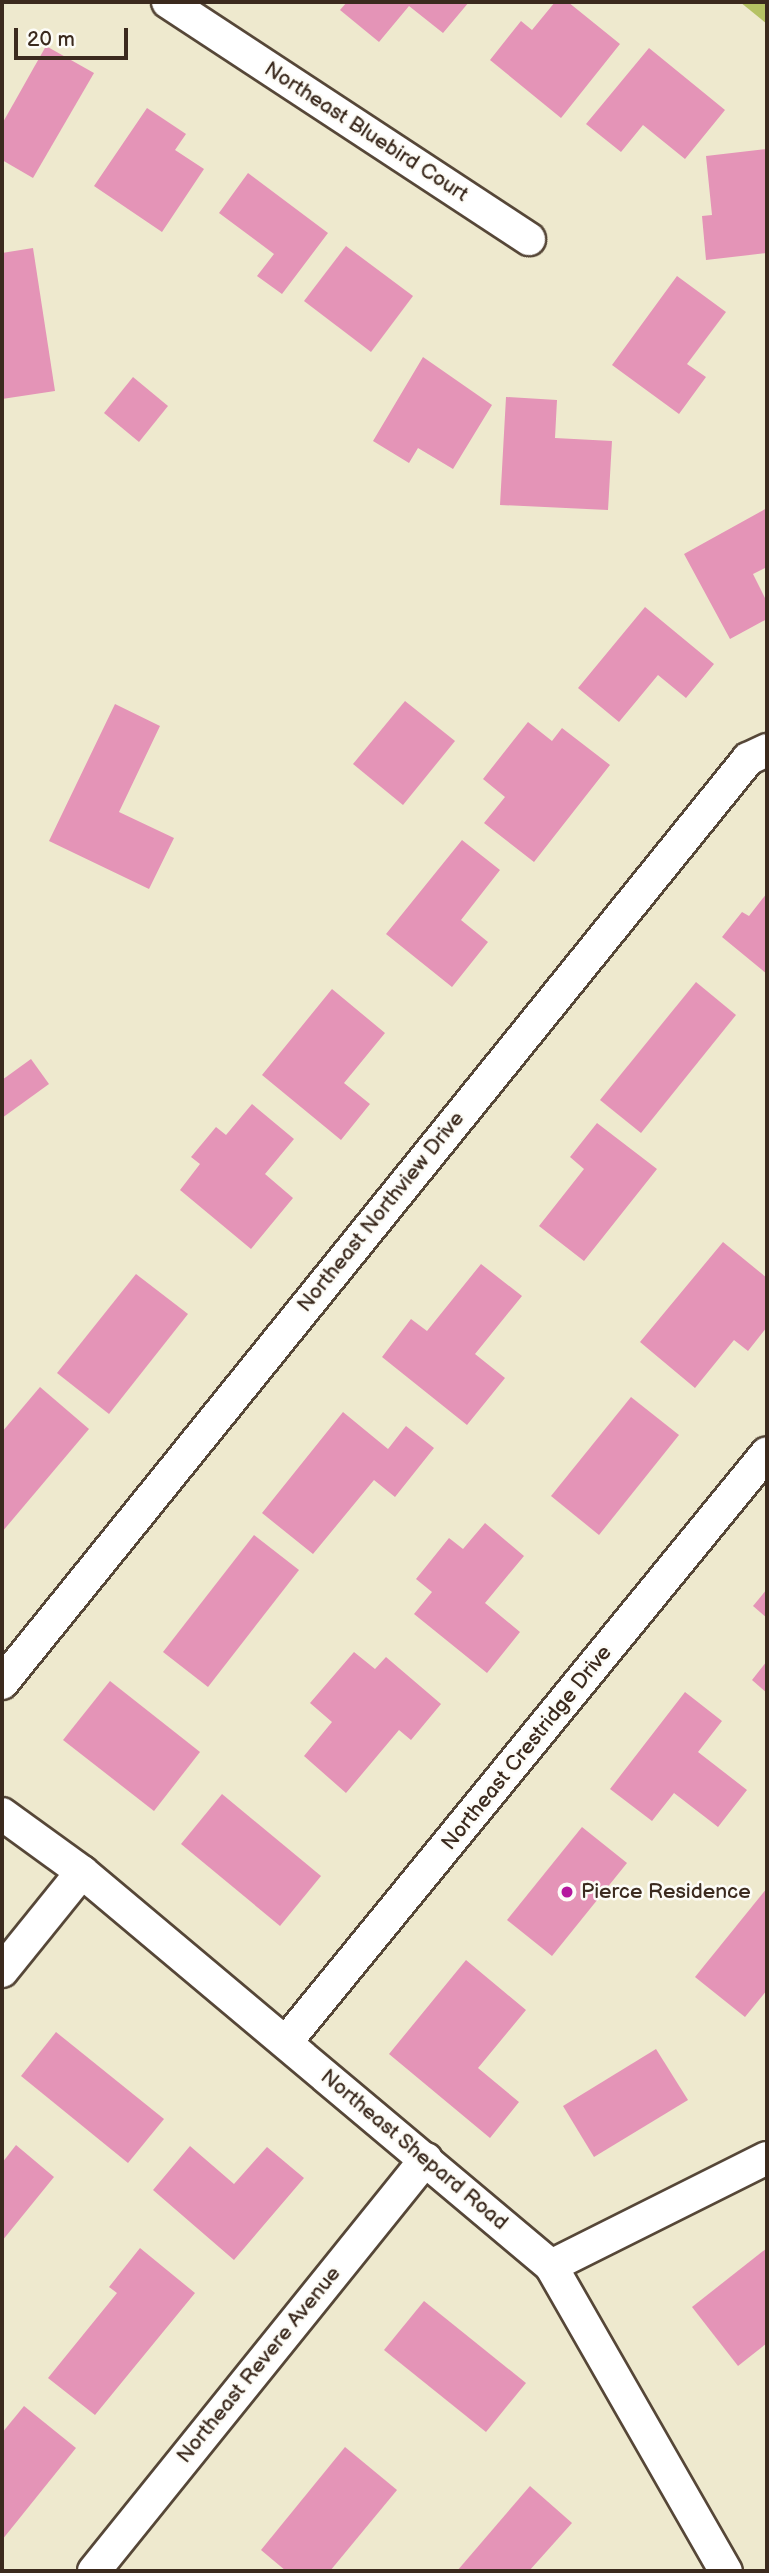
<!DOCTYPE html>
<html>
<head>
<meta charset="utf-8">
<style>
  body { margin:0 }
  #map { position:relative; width:769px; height:2573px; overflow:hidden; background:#eee9ce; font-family:"Balsamiq Sans",sans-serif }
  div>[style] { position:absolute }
  .green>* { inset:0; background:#b5c264 }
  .building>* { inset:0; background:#e494b7 }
  .roads { filter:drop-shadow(2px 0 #564738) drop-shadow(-2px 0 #564738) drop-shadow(0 2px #564738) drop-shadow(0 -2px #564738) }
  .street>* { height:32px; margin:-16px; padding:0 16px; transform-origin:16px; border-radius:16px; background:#fff }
  .dots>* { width:19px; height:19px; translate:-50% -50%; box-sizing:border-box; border:4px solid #fdfcf7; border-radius:50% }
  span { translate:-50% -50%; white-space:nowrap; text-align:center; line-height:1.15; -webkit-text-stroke:5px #fdfcf7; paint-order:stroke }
  .street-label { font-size:21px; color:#3b2a1e }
  .poi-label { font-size:21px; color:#3b2a1e }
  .left { translate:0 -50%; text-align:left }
  .frame { position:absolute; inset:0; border:4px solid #3b2a1e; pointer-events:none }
  .scale { position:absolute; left:14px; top:28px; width:114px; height:32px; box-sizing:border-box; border:4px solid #3b2a1e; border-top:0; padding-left:9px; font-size:21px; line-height:24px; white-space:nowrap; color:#3b2a1e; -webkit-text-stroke:5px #fdfcf7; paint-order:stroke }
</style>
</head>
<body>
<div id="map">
  <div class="green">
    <div style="clip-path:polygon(740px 2px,767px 2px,767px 24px)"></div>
  </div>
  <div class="building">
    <div style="clip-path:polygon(347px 2px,469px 2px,443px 33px,409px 6px,379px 42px,340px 10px)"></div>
    <div style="clip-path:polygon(555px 2px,568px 2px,620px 44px,561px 118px,490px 60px,521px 21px,532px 30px)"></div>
    <div style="clip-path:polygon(46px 46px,94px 73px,33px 178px,2px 160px,2px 124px)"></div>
    <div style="clip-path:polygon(649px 48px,725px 110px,685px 159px,643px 125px,621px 152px,586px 124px)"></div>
    <div style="clip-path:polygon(147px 108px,186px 134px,175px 150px,204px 169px,162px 232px,94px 186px)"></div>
    <div style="clip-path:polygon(767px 149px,767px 253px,706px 260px,702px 216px,712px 215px,706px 156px)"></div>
    <div style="clip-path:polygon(248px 173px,328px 233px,282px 294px,257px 276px,274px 254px,219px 213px)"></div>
    <div style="clip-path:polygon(346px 246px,413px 296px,371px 352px,304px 301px)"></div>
    <div style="clip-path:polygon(33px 248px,55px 391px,2px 399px,2px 253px)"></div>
    <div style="clip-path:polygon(677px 276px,726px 312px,687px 364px,706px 377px,679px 414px,612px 365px)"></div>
    <div style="clip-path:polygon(423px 357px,492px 405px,453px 469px,418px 448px,409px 463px,373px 441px)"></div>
    <div style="clip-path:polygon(133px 377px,168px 406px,139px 442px,104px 413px)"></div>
    <div style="clip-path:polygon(506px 397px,557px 400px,555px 438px,612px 441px,608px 510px,500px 505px)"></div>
    <div style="clip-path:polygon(767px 508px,767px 567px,753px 574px,767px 602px,767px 619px,730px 639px,684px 554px)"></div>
    <div style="clip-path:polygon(645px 607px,714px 664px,686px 698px,658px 675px,619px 722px,578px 688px)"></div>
    <div style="clip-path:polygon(405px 701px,455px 741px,403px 805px,353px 764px)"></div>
    <div style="clip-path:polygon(115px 704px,160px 726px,119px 812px,174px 838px,149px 889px,49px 841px)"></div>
    <div style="clip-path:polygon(528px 722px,552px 741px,562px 728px,610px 765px,534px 862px,484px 823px,505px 797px,483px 779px)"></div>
    <div style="clip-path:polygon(462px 840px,500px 870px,461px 920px,488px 942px,452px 987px,386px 934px)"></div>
    <div style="clip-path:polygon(767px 893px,767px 974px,722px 937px,742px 912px,749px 916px)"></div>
    <div style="clip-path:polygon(696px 982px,736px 1015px,641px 1133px,600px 1100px)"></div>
    <div style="clip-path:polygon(332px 989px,385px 1033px,344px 1083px,370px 1104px,341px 1140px,262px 1075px)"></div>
    <div style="clip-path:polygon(31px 1059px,49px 1084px,2px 1118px,2px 1080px)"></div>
    <div style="clip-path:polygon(252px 1104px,294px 1139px,265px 1174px,293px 1198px,251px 1249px,180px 1190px,200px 1164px,191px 1157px,216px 1127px,226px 1135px)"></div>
    <div style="clip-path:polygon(597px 1123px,657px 1169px,584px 1261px,539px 1226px,584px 1169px,570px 1157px)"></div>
    <div style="clip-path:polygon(723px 1242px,767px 1278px,767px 1327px,748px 1351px,734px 1340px,695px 1388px,640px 1342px)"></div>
    <div style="clip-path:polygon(481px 1264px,522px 1296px,475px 1354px,505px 1378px,467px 1425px,382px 1357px,411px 1319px,427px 1331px)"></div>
    <div style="clip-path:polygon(136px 1274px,188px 1314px,109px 1414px,57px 1373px)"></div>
    <div style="clip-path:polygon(40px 1387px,89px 1429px,2px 1532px,2px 1432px)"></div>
    <div style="clip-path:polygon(631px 1397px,679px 1435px,599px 1535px,551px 1496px)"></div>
    <div style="clip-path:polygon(343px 1412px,388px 1449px,406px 1426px,434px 1448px,395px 1497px,374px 1480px,313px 1554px,262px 1513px)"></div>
    <div style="clip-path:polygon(485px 1523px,524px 1556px,485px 1603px,520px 1632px,487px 1673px,414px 1614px,432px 1592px,416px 1579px,449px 1538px,463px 1549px)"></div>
    <div style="clip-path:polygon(254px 1535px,299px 1570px,208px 1687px,163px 1652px)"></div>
    <div style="clip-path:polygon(767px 1589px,767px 1618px,753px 1606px)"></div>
    <div style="clip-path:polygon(354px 1652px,375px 1669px,386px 1657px,441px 1704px,411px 1740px,399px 1730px,346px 1793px,304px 1756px,332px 1722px,310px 1703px)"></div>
    <div style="clip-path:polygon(767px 1661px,767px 1693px,752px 1680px)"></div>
    <div style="clip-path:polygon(110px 1681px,200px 1752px,154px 1811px,63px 1740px)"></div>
    <div style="clip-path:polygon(685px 1692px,722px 1721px,698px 1752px,747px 1790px,718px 1827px,674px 1793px,652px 1821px,610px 1789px)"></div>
    <div style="clip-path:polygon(222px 1794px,321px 1876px,280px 1926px,181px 1844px)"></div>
    <div style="clip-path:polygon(582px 1827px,627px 1863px,552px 1956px,507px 1920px)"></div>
    <div style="clip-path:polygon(767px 1888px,767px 1990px,745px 2017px,695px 1977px)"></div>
    <div style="clip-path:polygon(466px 1960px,526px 2010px,478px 2068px,519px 2102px,490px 2138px,389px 2054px)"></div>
    <div style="clip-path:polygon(56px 2032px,164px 2119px,128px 2163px,21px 2076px)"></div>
    <div style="clip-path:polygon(656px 2049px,688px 2100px,594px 2157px,563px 2106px)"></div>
    <div style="clip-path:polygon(16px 2145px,54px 2177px,2px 2241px,2px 2163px)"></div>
    <div style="clip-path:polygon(190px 2146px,234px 2184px,267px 2147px,304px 2178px,234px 2260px,153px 2190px)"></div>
    <div style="clip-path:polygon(140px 2248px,195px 2293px,95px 2415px,48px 2378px,117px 2293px,109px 2287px)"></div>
    <div style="clip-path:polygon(767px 2248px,767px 2343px,738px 2366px,692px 2307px)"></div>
    <div style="clip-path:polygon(424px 2301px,526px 2383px,486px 2432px,384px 2350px)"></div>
    <div style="clip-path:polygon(24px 2406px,76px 2448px,2px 2540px,2px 2433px)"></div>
    <div style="clip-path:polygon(345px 2447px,397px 2490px,330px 2571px,286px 2571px,261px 2550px)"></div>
    <div style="clip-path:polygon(530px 2486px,572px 2523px,529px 2571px,457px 2571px)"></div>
  </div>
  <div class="roads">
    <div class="street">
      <div style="left:168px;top:2px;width:432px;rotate:33.3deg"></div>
      <div style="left:2px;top:1683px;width:1188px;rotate:-51.08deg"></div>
      <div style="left:748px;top:759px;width:21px;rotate:-25deg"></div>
      <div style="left:2px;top:1814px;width:99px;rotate:35.9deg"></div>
      <div style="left:82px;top:1872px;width:613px;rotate:40.03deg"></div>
      <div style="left:551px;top:2266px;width:352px;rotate:60.2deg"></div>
      <div style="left:2px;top:1971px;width:127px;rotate:-51.1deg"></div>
      <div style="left:286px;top:2042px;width:760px;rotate:-50.76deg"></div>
      <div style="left:551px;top:2266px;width:241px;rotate:-26.6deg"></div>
      <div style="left:94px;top:2571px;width:529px;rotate:-51.14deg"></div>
    </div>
  </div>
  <div class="dots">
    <div style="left:567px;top:1892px;background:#b5179e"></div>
  </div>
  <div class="street-label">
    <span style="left:366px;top:132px;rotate:33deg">Northeast Bluebird Court</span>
    <span style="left:381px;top:1212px;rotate:-51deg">Northeast Northview Drive</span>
    <span style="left:527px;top:1748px;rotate:-51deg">Northeast Crestridge Drive</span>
    <span style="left:414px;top:2150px;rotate:40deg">Northeast Shepard Road</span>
    <span style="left:259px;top:2365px;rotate:-51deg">Northeast Revere Avenue</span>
  </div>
  <div class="poi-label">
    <span class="left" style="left:581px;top:1892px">Pierce Residence</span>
  </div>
  <div class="frame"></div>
  <div class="scale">20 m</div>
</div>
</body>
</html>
